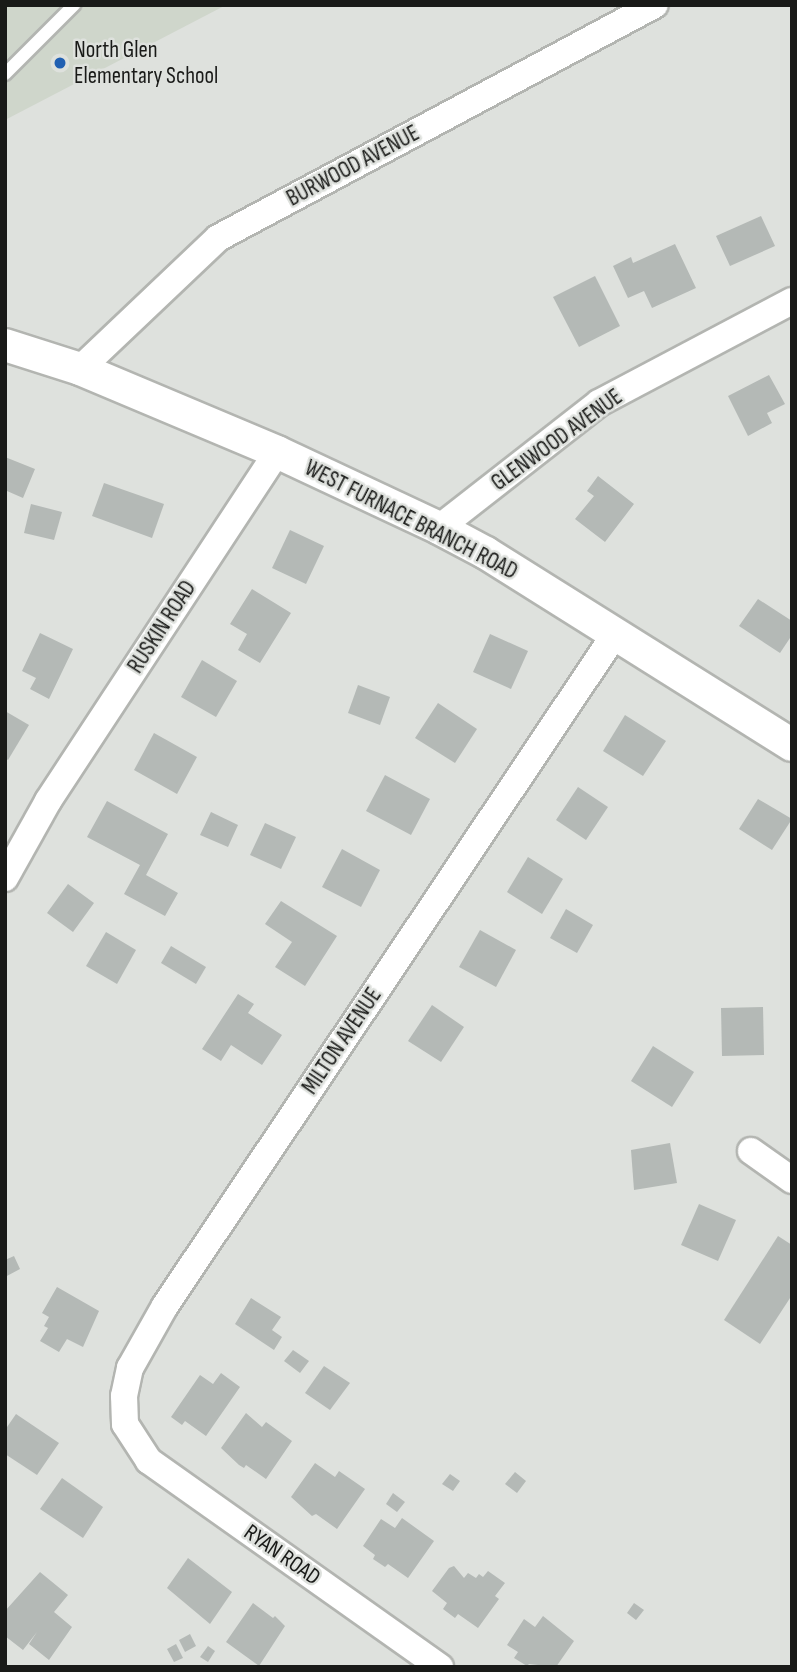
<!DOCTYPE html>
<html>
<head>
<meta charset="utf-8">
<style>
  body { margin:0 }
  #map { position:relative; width:797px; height:1672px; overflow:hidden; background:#dee1dd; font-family:"Sofia Sans Condensed",sans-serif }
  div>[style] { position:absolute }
  .built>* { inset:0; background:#cfd6cb }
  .building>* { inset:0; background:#b4b9b6 }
  .roads { filter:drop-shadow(2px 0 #b3b5b1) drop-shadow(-2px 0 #b3b5b1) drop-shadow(0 2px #b3b5b1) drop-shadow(0 -2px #b3b5b1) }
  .service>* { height:12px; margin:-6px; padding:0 6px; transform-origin:6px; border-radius:6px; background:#fff }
  .minor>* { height:26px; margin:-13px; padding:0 13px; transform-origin:13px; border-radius:13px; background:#fff }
  .tertiary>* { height:32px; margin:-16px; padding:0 16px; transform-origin:16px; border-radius:16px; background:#fff }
  .dots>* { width:19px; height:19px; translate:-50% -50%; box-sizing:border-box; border:4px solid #dee1dd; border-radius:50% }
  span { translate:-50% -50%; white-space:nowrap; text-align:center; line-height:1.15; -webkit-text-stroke:5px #dee1dd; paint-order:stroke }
  .poi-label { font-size:23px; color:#191a18 }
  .left { translate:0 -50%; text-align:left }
  .street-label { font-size:23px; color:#191a18 }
  .frame { position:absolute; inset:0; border:7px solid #191a18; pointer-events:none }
</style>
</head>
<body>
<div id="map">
  <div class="built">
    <div style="clip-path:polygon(5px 5px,226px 5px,5px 120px)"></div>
  </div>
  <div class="building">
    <div style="clip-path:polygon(761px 216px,775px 246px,730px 266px,716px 236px)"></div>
    <div style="clip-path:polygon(675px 244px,696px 288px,652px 308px,644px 291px,628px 298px,613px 266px,631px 257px,633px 263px)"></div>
    <div style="clip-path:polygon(595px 276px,620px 326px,579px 347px,553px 297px)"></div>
    <div style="clip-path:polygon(769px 375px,785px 404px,767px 413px,772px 423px,748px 436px,728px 396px)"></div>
    <div style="clip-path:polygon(5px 457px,35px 469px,23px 498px,7px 491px,5px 496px)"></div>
    <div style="clip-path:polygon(598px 476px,634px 504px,605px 542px,575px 519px,594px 496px,587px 491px)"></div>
    <div style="clip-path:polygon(104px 483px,164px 504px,152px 538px,92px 516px)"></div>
    <div style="clip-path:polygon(31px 504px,62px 512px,54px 540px,24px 533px)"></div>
    <div style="clip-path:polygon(290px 530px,324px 546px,306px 584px,272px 568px)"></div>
    <div style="clip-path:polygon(252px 589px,291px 613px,260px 663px,238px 650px,247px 634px,230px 624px)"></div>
    <div style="clip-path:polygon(758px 599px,792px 621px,792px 635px,780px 653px,739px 626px)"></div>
    <div style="clip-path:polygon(40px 633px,73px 649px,49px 699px,30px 689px,36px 678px,22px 671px)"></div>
    <div style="clip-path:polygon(490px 634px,528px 651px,511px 689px,473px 672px)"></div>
    <div style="clip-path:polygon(202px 660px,237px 681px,216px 717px,181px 697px)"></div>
    <div style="clip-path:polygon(358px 685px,390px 697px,380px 725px,348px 713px)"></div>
    <div style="clip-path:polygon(438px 703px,477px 729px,455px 763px,415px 738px)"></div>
    <div style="clip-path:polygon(5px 711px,29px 725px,8px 760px,5px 758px)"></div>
    <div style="clip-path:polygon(625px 715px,666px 741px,643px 776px,603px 751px)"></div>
    <div style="clip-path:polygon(154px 733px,197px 757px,177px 794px,134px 770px)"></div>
    <div style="clip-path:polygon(385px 775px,430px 799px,411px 835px,366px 811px)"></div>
    <div style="clip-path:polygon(578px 787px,608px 807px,586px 840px,556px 820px)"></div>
    <div style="clip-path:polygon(758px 799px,792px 819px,772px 850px,739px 829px)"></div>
    <div style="clip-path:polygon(107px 801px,168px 834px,146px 875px,178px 893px,165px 916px,124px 894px,140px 865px,87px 837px)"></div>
    <div style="clip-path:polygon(211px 812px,238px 825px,228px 847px,200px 835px)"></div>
    <div style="clip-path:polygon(265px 823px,296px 837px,281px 869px,250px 855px)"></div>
    <div style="clip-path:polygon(342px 849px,380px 870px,361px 907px,322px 887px)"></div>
    <div style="clip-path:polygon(528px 857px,563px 879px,542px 914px,507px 892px)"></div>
    <div style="clip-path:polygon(68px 884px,94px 903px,73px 932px,47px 913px)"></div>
    <div style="clip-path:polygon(281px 901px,337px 936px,305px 986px,275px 967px,292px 942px,265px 924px)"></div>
    <div style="clip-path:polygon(566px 909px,593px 925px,577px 953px,550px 938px)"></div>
    <div style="clip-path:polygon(480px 930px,516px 950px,496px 987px,459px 967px)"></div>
    <div style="clip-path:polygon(106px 932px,136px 950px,117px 984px,86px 966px)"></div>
    <div style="clip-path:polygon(171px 946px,206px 967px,196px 984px,161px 963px)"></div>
    <div style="clip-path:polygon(238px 994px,254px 1004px,248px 1013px,282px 1035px,262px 1065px,231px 1045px,221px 1061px,202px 1049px)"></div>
    <div style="clip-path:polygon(432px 1005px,464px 1027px,441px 1062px,408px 1041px)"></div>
    <div style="clip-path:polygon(763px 1007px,764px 1055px,722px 1056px,721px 1008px)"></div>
    <div style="clip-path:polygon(653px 1046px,694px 1072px,672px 1107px,631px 1081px)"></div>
    <div style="clip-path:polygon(670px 1143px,677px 1183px,634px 1190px,631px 1150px)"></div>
    <div style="clip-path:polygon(699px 1204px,736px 1220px,718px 1261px,681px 1245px)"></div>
    <div style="clip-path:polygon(778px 1236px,792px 1245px,792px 1295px,760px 1344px,724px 1320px)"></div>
    <div style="clip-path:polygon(14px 1256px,20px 1269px,5px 1277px,5px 1260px)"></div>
    <div style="clip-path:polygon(57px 1287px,99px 1311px,83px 1347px,67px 1339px,59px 1352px,40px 1341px,48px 1328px,44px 1326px,49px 1317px,42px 1313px)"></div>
    <div style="clip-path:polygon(251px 1298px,281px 1317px,272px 1330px,282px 1337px,274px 1350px,235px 1324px)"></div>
    <div style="clip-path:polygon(293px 1350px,309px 1361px,300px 1373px,284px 1361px)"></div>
    <div style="clip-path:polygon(324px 1366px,350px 1383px,330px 1410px,305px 1393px)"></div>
    <div style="clip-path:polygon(221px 1373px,240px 1387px,206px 1436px,185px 1421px,182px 1425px,171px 1417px,200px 1375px,213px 1384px)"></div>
    <div style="clip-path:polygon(246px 1413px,262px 1427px,266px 1422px,292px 1441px,266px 1479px,246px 1465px,244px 1468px,239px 1465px,221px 1448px)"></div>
    <div style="clip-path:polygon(16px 1414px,59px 1443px,37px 1475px,5px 1454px,5px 1430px)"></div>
    <div style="clip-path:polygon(315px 1463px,335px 1477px,339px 1471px,365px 1489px,337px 1529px,316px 1514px,312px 1516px,291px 1497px)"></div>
    <div style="clip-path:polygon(515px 1472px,526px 1481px,517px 1493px,505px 1484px)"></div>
    <div style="clip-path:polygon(450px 1474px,460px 1481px,453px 1491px,442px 1484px)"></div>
    <div style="clip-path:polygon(62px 1478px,103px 1507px,83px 1538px,40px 1509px)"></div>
    <div style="clip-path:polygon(393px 1493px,405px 1502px,397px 1512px,386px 1504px)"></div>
    <div style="clip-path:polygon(402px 1518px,434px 1541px,408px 1578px,388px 1564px,385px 1567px,373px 1559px,375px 1555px,363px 1546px,381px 1519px,395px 1528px)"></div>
    <div style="clip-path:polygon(188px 1558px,232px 1592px,210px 1624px,167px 1588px)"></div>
    <div style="clip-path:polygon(454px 1566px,464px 1578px,468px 1573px,476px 1578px,479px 1574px,483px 1577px,488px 1571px,505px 1583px,495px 1596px,499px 1599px,478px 1628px,458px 1614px,455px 1618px,443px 1609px,447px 1603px,432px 1591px,449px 1568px)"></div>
    <div style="clip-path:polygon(40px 1572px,68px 1595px,54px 1612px,72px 1627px,49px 1660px,29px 1644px,37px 1632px,23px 1650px,5px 1636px,5px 1611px)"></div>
    <div style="clip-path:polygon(253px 1603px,273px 1618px,275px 1616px,285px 1626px,259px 1666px,226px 1642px)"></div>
    <div style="clip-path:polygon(634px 1603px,644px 1610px,636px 1620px,627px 1613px)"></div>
    <div style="clip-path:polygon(543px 1616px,574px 1641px,556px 1667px,529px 1664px,527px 1666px,514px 1658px,518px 1652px,507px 1645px,524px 1619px,535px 1627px)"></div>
    <div style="clip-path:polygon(190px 1634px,196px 1646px,185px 1652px,179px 1640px)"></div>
    <div style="clip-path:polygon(176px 1644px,183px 1658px,174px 1662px,167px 1649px)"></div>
    <div style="clip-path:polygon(208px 1646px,215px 1651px,208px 1662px,200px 1657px)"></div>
  </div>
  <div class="roads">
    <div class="service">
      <div style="left:5px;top:74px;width:98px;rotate:-45deg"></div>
    </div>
    <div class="minor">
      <div style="left:80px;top:369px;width:190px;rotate:-43.5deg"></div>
      <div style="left:218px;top:238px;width:495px;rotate:-28.1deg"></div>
      <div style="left:439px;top:528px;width:203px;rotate:-38deg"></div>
      <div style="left:599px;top:403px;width:218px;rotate:-27.9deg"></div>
      <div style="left:5px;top:878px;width:88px;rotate:-60.8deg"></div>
      <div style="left:48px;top:801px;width:417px;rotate:-56.7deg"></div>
      <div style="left:751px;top:1151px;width:50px;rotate:35.3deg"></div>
      <div style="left:440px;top:1667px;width:357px;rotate:-144.7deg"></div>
      <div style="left:149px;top:1461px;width:44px;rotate:-123deg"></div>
      <div style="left:125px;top:1424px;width:28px;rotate:-92deg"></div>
      <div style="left:124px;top:1396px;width:29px;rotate:-78deg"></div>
      <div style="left:130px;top:1368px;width:71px;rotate:-60.6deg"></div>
      <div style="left:165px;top:1306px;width:809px;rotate:-56.19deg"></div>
    </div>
    <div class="tertiary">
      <div style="left:5px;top:345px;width:79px;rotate:17.7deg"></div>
      <div style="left:80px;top:369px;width:214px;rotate:22.8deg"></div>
      <div style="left:277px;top:452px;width:179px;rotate:25.1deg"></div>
      <div style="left:439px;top:528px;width:53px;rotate:28deg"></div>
      <div style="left:486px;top:553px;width:361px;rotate:32.1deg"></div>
    </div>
  </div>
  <div class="dots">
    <div style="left:60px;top:63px;background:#2160b2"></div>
  </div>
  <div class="poi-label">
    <span class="left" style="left:74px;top:63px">North Glen<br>Elementary School</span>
  </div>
  <div class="street-label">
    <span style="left:353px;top:166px;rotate:-28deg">BURWOOD AVENUE</span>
    <span style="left:557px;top:440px;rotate:-36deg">GLENWOOD AVENUE</span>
    <span style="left:411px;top:520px;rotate:27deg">WEST FURNACE BRANCH ROAD</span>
    <span style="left:162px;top:627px;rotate:-57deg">RUSKIN ROAD</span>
    <span style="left:342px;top:1041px;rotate:-56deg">MILTON AVENUE</span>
    <span style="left:282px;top:1555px;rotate:35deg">RYAN ROAD</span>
  </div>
  <div class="frame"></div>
</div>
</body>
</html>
